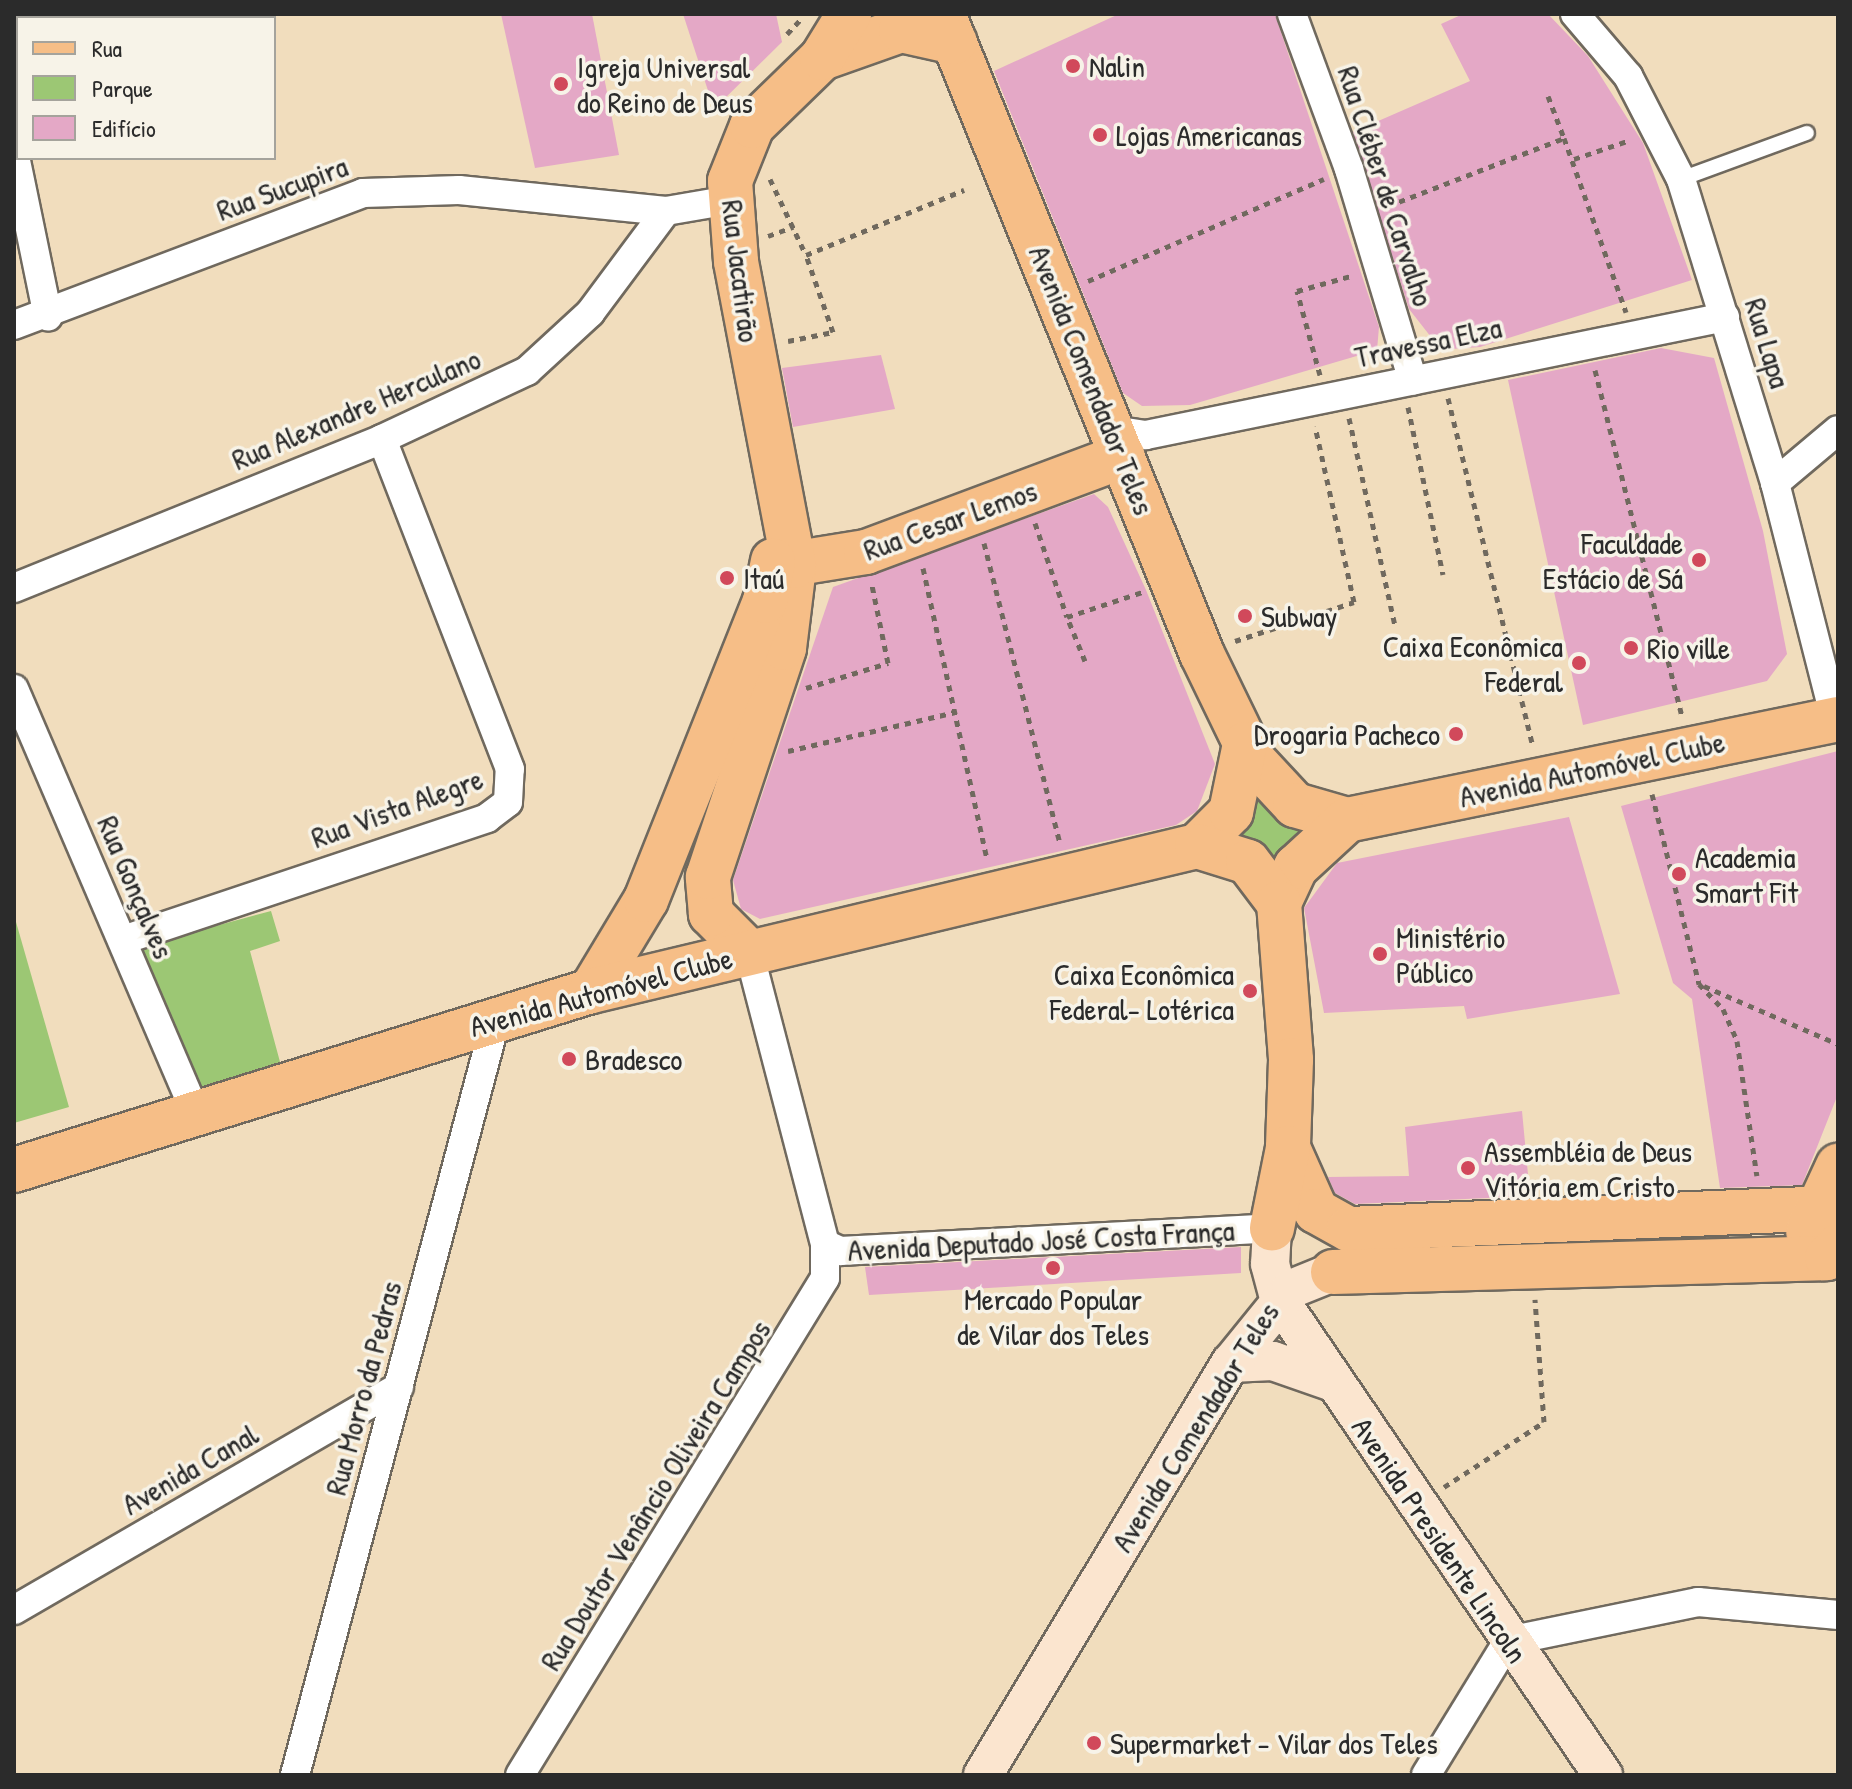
<!DOCTYPE html>
<html>
<head>
<meta charset="utf-8">
<style>
  body { margin:0 }
  #map { position:relative; width:1852px; height:1789px; overflow:hidden; background:#f1ddbd; font-family:"Patrick Hand",sans-serif }
  div>[style] { position:absolute }
  .green>* { inset:0; background:#9cc774 }
  .building>* { inset:0; background:#e4a8c6 }
  .path>* { height:5px; margin-top:-2.5px; transform-origin:0; background:repeating-linear-gradient(90deg,#70695e 0 6px,transparent 0 12px) }
  .roads { filter:drop-shadow(2px 0 #70695e) drop-shadow(-2px 0 #70695e) drop-shadow(0 2px #70695e) drop-shadow(0 -2px #70695e) }
  .lane>* { height:14px; margin:-7px; padding:0 7px; transform-origin:7px; border-radius:7px; background:#fff }
  .street>* { height:28px; margin:-14px; padding:0 14px; transform-origin:14px; border-radius:14px; background:#fff }
  .secondary>* { height:38px; margin:-19px; padding:0 19px; transform-origin:19px; border-radius:19px; background:#fbe5cf }
  .primary>* { height:44px; margin:-22px; padding:0 22px; transform-origin:22px; border-radius:22px; background:#f6be87 }
  .dots>* { width:22px; height:22px; translate:-50% -50%; box-sizing:border-box; border:4px solid #f7f3e8; border-radius:50% }
  span { translate:-50% -50%; white-space:nowrap; text-align:center; line-height:1.15; -webkit-text-stroke:7px #f7f3e8; paint-order:stroke }
  .poi-label { font-size:30px; color:#2b2b2b }
  .left { translate:0 -50%; text-align:left }
  .right { translate:-100% -50%; text-align:right }
  .street-label { font-size:30px; color:#2b2b2b }
  .frame { position:absolute; inset:0; border:16px solid #2b2b2b; pointer-events:none }
  .legend { position:absolute; left:16px; top:16px; width:260px; height:144px; box-sizing:border-box; background:#f7f3e8; border:2px solid #a5a39c; margin:0; padding:10px 14px; list-style:none; font-size:24px; color:#2b2b2b }
  .legend li { display:flex; align-items:center; gap:16px; height:40px }
  .legend b { width:40px; border:2px solid #a5a39c }
</style>
</head>
<body>
<div id="map">
  <div class="green">
    <div style="clip-path:polygon(1250px 781px,1320px 821px,1282px 876px,1237px 836px)"></div>
    <div style="clip-path:polygon(271px 911px,280px 941px,250px 951px,283px 1073px,198px 1090px,138px 947px)"></div>
    <div style="clip-path:polygon(14px 915px,69px 1107px,14px 1123px)"></div>
  </div>
  <div class="building">
    <div style="clip-path:polygon(501px 14px,592px 14px,619px 155px,535px 168px)"></div>
    <div style="clip-path:polygon(683px 14px,776px 14px,782px 42px,714px 109px)"></div>
    <div style="clip-path:polygon(1119px 14px,1275px 14px,1379px 327px,1377px 350px,1190px 405px,1142px 406px,1123px 393px,994px 71px)"></div>
    <div style="clip-path:polygon(1463px 14px,1548px 14px,1588px 56px,1643px 143px,1692px 280px,1480px 347px,1451px 349px,1431px 337px,1409px 309px,1353px 132px,1470px 81px,1441px 24px)"></div>
    <div style="clip-path:polygon(1661px 348px,1714px 358px,1763px 531px,1787px 654px,1767px 681px,1583px 725px,1508px 380px)"></div>
    <div style="clip-path:polygon(881px 355px,895px 409px,793px 427px,782px 368px)"></div>
    <div style="clip-path:polygon(1094px 494px,1108px 507px,1146px 590px,1215px 764px,1197px 811px,1176px 825px,760px 919px,741px 909px,733px 880px,833px 587px)"></div>
    <div style="clip-path:polygon(1838px 751px,1838px 1094px,1802px 1185px,1720px 1188px,1692px 999px,1673px 983px,1621px 806px)"></div>
    <div style="clip-path:polygon(1569px 817px,1620px 994px,1467px 1019px,1464px 1006px,1324px 1013px,1304px 908px,1337px 863px)"></div>
    <div style="clip-path:polygon(1522px 1111px,1530px 1196px,1355px 1204px,1335px 1193px,1328px 1177px,1409px 1176px,1405px 1127px)"></div>
    <div style="clip-path:polygon(1241px 1247px,1241px 1273px,869px 1295px,865px 1267px)"></div>
  </div>
  <div class="path">
    <div style="left:787px;top:34px;width:19px;rotate:-47deg"></div>
    <div style="left:1548px;top:96px;width:45px;rotate:69.1deg"></div>
    <div style="left:1574px;top:159px;width:59px;rotate:-18.7deg"></div>
    <div style="left:770px;top:179px;width:84px;rotate:64.7deg"></div>
    <div style="left:806px;top:255px;width:171px;rotate:-22.4deg"></div>
    <div style="left:1388px;top:206px;width:189px;rotate:-21.1deg"></div>
    <div style="left:1564px;top:138px;width:185px;rotate:70.4deg"></div>
    <div style="left:768px;top:236px;width:27px;rotate:-20deg"></div>
    <div style="left:1088px;top:281px;width:257px;rotate:-23.4deg"></div>
    <div style="left:788px;top:341px;width:46px;rotate:-11.3deg"></div>
    <div style="left:833px;top:332px;width:82px;rotate:-109.3deg"></div>
    <div style="left:1595px;top:370px;width:358px;rotate:75.9deg"></div>
    <div style="left:1320px;top:375px;width:87px;rotate:-105.3deg"></div>
    <div style="left:1297px;top:291px;width:59px;rotate:-15.7deg"></div>
    <div style="left:1448px;top:398px;width:358px;rotate:76.3deg"></div>
    <div style="left:1408px;top:407px;width:171px;rotate:78.2deg"></div>
    <div style="left:1349px;top:418px;width:213px;rotate:77.5deg"></div>
    <div style="left:1035px;top:523px;width:99px;rotate:71.2deg"></div>
    <div style="left:984px;top:543px;width:310px;rotate:75.8deg"></div>
    <div style="left:923px;top:568px;width:298px;rotate:77.6deg"></div>
    <div style="left:1235px;top:641px;width:125px;rotate:-18.1deg"></div>
    <div style="left:1354px;top:602px;width:180px;rotate:-102.5deg"></div>
    <div style="left:1085px;top:661px;width:48px;rotate:-112.2deg"></div>
    <div style="left:1067px;top:617px;width:79px;rotate:-18.4deg"></div>
    <div style="left:806px;top:688px;width:86px;rotate:-17deg"></div>
    <div style="left:888px;top:663px;width:80px;rotate:-101.6deg"></div>
    <div style="left:788px;top:751px;width:171px;rotate:-13.1deg"></div>
    <div style="left:1652px;top:794px;width:196px;rotate:76.1deg"></div>
    <div style="left:1699px;top:984px;width:35px;rotate:46deg"></div>
    <div style="left:1723px;top:1009px;width:35px;rotate:66deg"></div>
    <div style="left:1737px;top:1041px;width:136px;rotate:81.6deg"></div>
    <div style="left:1704px;top:986px;width:146px;rotate:23.4deg"></div>
    <div style="left:1444px;top:1487px;width:119px;rotate:-33deg"></div>
    <div style="left:1544px;top:1422px;width:123px;rotate:-94.2deg"></div>
  </div>
  <div class="roads">
    <div class="lane">
      <div style="left:1681px;top:179px;width:134px;rotate:-20.1deg"></div>
    </div>
    <div class="street">
      <div style="left:1292px;top:14px;width:165px;rotate:69.8deg"></div>
      <div style="left:1349px;top:169px;width:221px;rotate:73.2deg"></div>
      <div style="left:1575px;top:14px;width:82px;rotate:49.5deg"></div>
      <div style="left:1628px;top:76px;width:116px;rotate:62.8deg"></div>
      <div style="left:1681px;top:179px;width:318px;rotate:72.8deg"></div>
      <div style="left:1775px;top:483px;width:244px;rotate:75.7deg"></div>
      <div style="left:14px;top:151px;width:169px;rotate:78.4deg"></div>
      <div style="left:14px;top:325px;width:373px;rotate:-20.7deg"></div>
      <div style="left:363px;top:193px;width:96px;rotate:-1.8deg"></div>
      <div style="left:459px;top:190px;width:208px;rotate:5.8deg"></div>
      <div style="left:666px;top:211px;width:65px;rotate:-9.8deg"></div>
      <div style="left:1113px;top:430px;width:33px;rotate:9deg"></div>
      <div style="left:1146px;top:435px;width:591px;rotate:-11.52deg"></div>
      <div style="left:1775px;top:483px;width:82px;rotate:-40.1deg"></div>
      <div style="left:14px;top:588px;width:397px;rotate:-22deg"></div>
      <div style="left:382px;top:439px;width:160px;rotate:-25.1deg"></div>
      <div style="left:527px;top:371px;width:86px;rotate:-42.6deg"></div>
      <div style="left:590px;top:313px;width:127px;rotate:-53.3deg"></div>
      <div style="left:14px;top:689px;width:460px;rotate:66.8deg"></div>
      <div style="left:123px;top:940px;width:384px;rotate:-18.5deg"></div>
      <div style="left:487px;top:818px;width:26px;rotate:-37deg"></div>
      <div style="left:508px;top:802px;width:33px;rotate:-87deg"></div>
      <div style="left:510px;top:769px;width:354px;rotate:-111.2deg"></div>
      <div style="left:825px;top:1244px;width:17px;rotate:25deg"></div>
      <div style="left:840px;top:1251px;width:433px;rotate:-3deg"></div>
      <div style="left:14px;top:1610px;width:445px;rotate:-30.1deg"></div>
      <div style="left:295px;top:1775px;width:782px;rotate:-75.11deg"></div>
      <div style="left:520px;top:1775px;width:583px;rotate:-58.46deg"></div>
      <div style="left:825px;top:1278px;width:34px;rotate:-90deg"></div>
      <div style="left:825px;top:1244px;width:302px;rotate:-104.6deg"></div>
      <div style="left:1426px;top:1775px;width:157px;rotate:-58.5deg"></div>
      <div style="left:1508px;top:1641px;width:194px;rotate:-11.6deg"></div>
      <div style="left:1698px;top:1602px;width:141px;rotate:5.3deg"></div>
    </div>
    <div class="secondary">
      <div style="left:1272px;top:1228px;width:36px;rotate:93deg"></div>
      <div style="left:1270px;top:1264px;width:38px;rotate:75deg"></div>
      <div style="left:1280px;top:1301px;width:574px;rotate:55.73deg"></div>
      <div style="left:1231px;top:1363px;width:42px;rotate:-2.7deg"></div>
      <div style="left:1273px;top:1361px;width:60px;rotate:19.3deg"></div>
      <div style="left:983px;top:1775px;width:481px;rotate:-59deg"></div>
      <div style="left:1231px;top:1363px;width:95px;rotate:-51deg"></div>
      <div style="left:1291px;top:1289px;width:45px;rotate:-22deg"></div>
    </div>
    <div class="primary">
      <div style="left:943px;top:14px;width:690px;rotate:67.97deg"></div>
      <div style="left:1202px;top:654px;width:119px;rotate:64.1deg"></div>
      <div style="left:1254px;top:761px;width:60px;rotate:47deg"></div>
      <div style="left:1295px;top:805px;width:54px;rotate:16.1deg"></div>
      <div style="left:1347px;top:820px;width:501px;rotate:-11.62deg"></div>
      <div style="left:822px;top:58px;width:84px;rotate:-19.5deg"></div>
      <div style="left:901px;top:30px;width:55px;rotate:12.5deg"></div>
      <div style="left:773px;top:567px;width:94px;rotate:-9.2deg"></div>
      <div style="left:866px;top:552px;width:274px;rotate:-20.5deg"></div>
      <div style="left:1197px;top:846px;width:48px;rotate:-45deg"></div>
      <div style="left:1231px;top:812px;width:69px;rotate:-78.4deg"></div>
      <div style="left:1279px;top:903px;width:40px;rotate:-65deg"></div>
      <div style="left:1296px;top:867px;width:69px;rotate:-42.7deg"></div>
      <div style="left:749px;top:952px;width:54px;rotate:-135deg"></div>
      <div style="left:711px;top:914px;width:37px;rotate:-95deg"></div>
      <div style="left:708px;top:877px;width:241px;rotate:-71.6deg"></div>
      <div style="left:784px;top:648px;width:83px;rotate:-83deg"></div>
      <div style="left:794px;top:566px;width:310px;rotate:-100.8deg"></div>
      <div style="left:736px;top:261px;width:80px;rotate:-94.3deg"></div>
      <div style="left:730px;top:181px;width:59px;rotate:-68.2deg"></div>
      <div style="left:752px;top:126px;width:98px;rotate:-44.2deg"></div>
      <div style="left:822px;top:58px;width:52px;rotate:-58.5deg"></div>
      <div style="left:591px;top:991px;width:106px;rotate:-58.9deg"></div>
      <div style="left:646px;top:900px;width:322px;rotate:-68.3deg"></div>
      <div style="left:765px;top:601px;width:41px;rotate:-78.7deg"></div>
      <div style="left:1288px;top:1148px;width:69px;rotate:66deg"></div>
      <div style="left:1316px;top:1211px;width:38px;rotate:29deg"></div>
      <div style="left:1349px;top:1229px;width:489px;rotate:-2.5deg"></div>
      <div style="left:14px;top:1170px;width:604px;rotate:-17.24deg"></div>
      <div style="left:591px;top:991px;width:623px;rotate:-13.46deg"></div>
      <div style="left:1197px;top:846px;width:53px;rotate:17.4deg"></div>
      <div style="left:1248px;top:862px;width:51px;rotate:52.9deg"></div>
      <div style="left:1279px;top:903px;width:157px;rotate:85.6deg"></div>
      <div style="left:1291px;top:1060px;width:88px;rotate:92deg"></div>
      <div style="left:1288px;top:1148px;width:82px;rotate:101.3deg"></div>
      <div style="left:1808px;top:1231px;width:72px;rotate:-65.2deg"></div>
      <div style="left:1333px;top:1272px;width:494px;rotate:-1.6deg"></div>
      <div style="left:1827px;top:1258px;width:16px;rotate:-47deg"></div>
    </div>
  </div>
  <div class="dots">
    <div style="left:1073px;top:66px;background:#d1495b"></div>
    <div style="left:561px;top:84px;background:#d1495b"></div>
    <div style="left:1100px;top:135px;background:#d1495b"></div>
    <div style="left:1699px;top:560px;background:#d1495b"></div>
    <div style="left:727px;top:578px;background:#d1495b"></div>
    <div style="left:1245px;top:616px;background:#d1495b"></div>
    <div style="left:1631px;top:648px;background:#d1495b"></div>
    <div style="left:1579px;top:663px;background:#d1495b"></div>
    <div style="left:1456px;top:734px;background:#d1495b"></div>
    <div style="left:1679px;top:874px;background:#d1495b"></div>
    <div style="left:1380px;top:954px;background:#d1495b"></div>
    <div style="left:1250px;top:991px;background:#d1495b"></div>
    <div style="left:569px;top:1059px;background:#d1495b"></div>
    <div style="left:1468px;top:1168px;background:#d1495b"></div>
    <div style="left:1053px;top:1268px;background:#d1495b"></div>
    <div style="left:1094px;top:1743px;background:#d1495b"></div>
  </div>
  <div class="poi-label">
    <span class="left" style="left:1089px;top:66px">Nalin</span>
    <span class="left" style="left:577px;top:84px">Igreja Universal<br>do Reino de Deus</span>
    <span class="left" style="left:1116px;top:135px">Lojas Americanas</span>
    <span class="right" style="left:1683px;top:560px">Faculdade<br>Estácio de Sá</span>
    <span class="left" style="left:743px;top:578px">Itaú</span>
    <span class="left" style="left:1261px;top:616px">Subway</span>
    <span class="right" style="left:1563px;top:663px">Caixa Econômica<br>Federal</span>
    <span class="left" style="left:1647px;top:648px">Rio ville</span>
    <span class="right" style="left:1440px;top:734px">Drogaria Pacheco</span>
    <span class="left" style="left:1695px;top:874px">Academia<br>Smart Fit</span>
    <span class="left" style="left:1396px;top:954px">Ministério<br>Público</span>
    <span class="right" style="left:1234px;top:991px">Caixa Econômica<br>Federal- Lotérica</span>
    <span class="left" style="left:585px;top:1059px">Bradesco</span>
    <span class="left" style="left:1484px;top:1168px">Assembléia de Deus<br>Vitória em Cristo</span>
    <span style="left:1053px;top:1316px">Mercado Popular<br>de Vilar dos Teles</span>
    <span class="left" style="left:1110px;top:1743px">Supermarket - Vilar dos Teles</span>
  </div>
  <div class="street-label">
    <span style="left:1386px;top:186px;rotate:72deg">Rua Cléber de Carvalho</span>
    <span style="left:282px;top:188px;rotate:-20deg">Rua Sucupira</span>
    <span style="left:741px;top:271px;rotate:83deg">Rua Jacatirão</span>
    <span style="left:1428px;top:342px;rotate:-12deg">Travessa Elza</span>
    <span style="left:1768px;top:343px;rotate:73deg">Rua Lapa</span>
    <span style="left:1092px;top:380px;rotate:68deg">Avenida Comendador Teles</span>
    <span style="left:356px;top:409px;rotate:-23deg">Rua Alexandre Herculano</span>
    <span style="left:950px;top:520px;rotate:-20deg">Rua Cesar Lemos</span>
    <span style="left:1592px;top:769px;rotate:-12deg">Avenida Automóvel Clube</span>
    <span style="left:397px;top:808px;rotate:-20deg">Rua Vista Alegre</span>
    <span style="left:136px;top:887px;rotate:67deg">Rua Gonçalves</span>
    <span style="left:601px;top:992px;rotate:-15deg">Avenida Automóvel Clube</span>
    <span style="left:1041px;top:1240px;rotate:-3deg">Avenida Deputado José Costa França</span>
    <span style="left:363px;top:1388px;rotate:-75deg">Rua Morro da Pedras</span>
    <span style="left:1195px;top:1427px;rotate:-58deg">Avenida Comendador Teles</span>
    <span style="left:190px;top:1469px;rotate:-30deg">Avenida Canal</span>
    <span style="left:655px;top:1495px;rotate:-58deg">Rua Doutor Venâncio Oliveira Campos</span>
    <span style="left:1440px;top:1540px;rotate:56deg">Avenida Presidente Lincoln</span>
  </div>
  <div class="frame"></div>
  <ul class="legend">
  <li><b style="height:10px;background:#f6be87"></b>Rua</li>
  <li><b style="height:22px;background:#9cc774"></b>Parque</li>
  <li><b style="height:22px;background:#e4a8c6"></b>Edifício</li>
  </ul>
</div>
</body>
</html>
